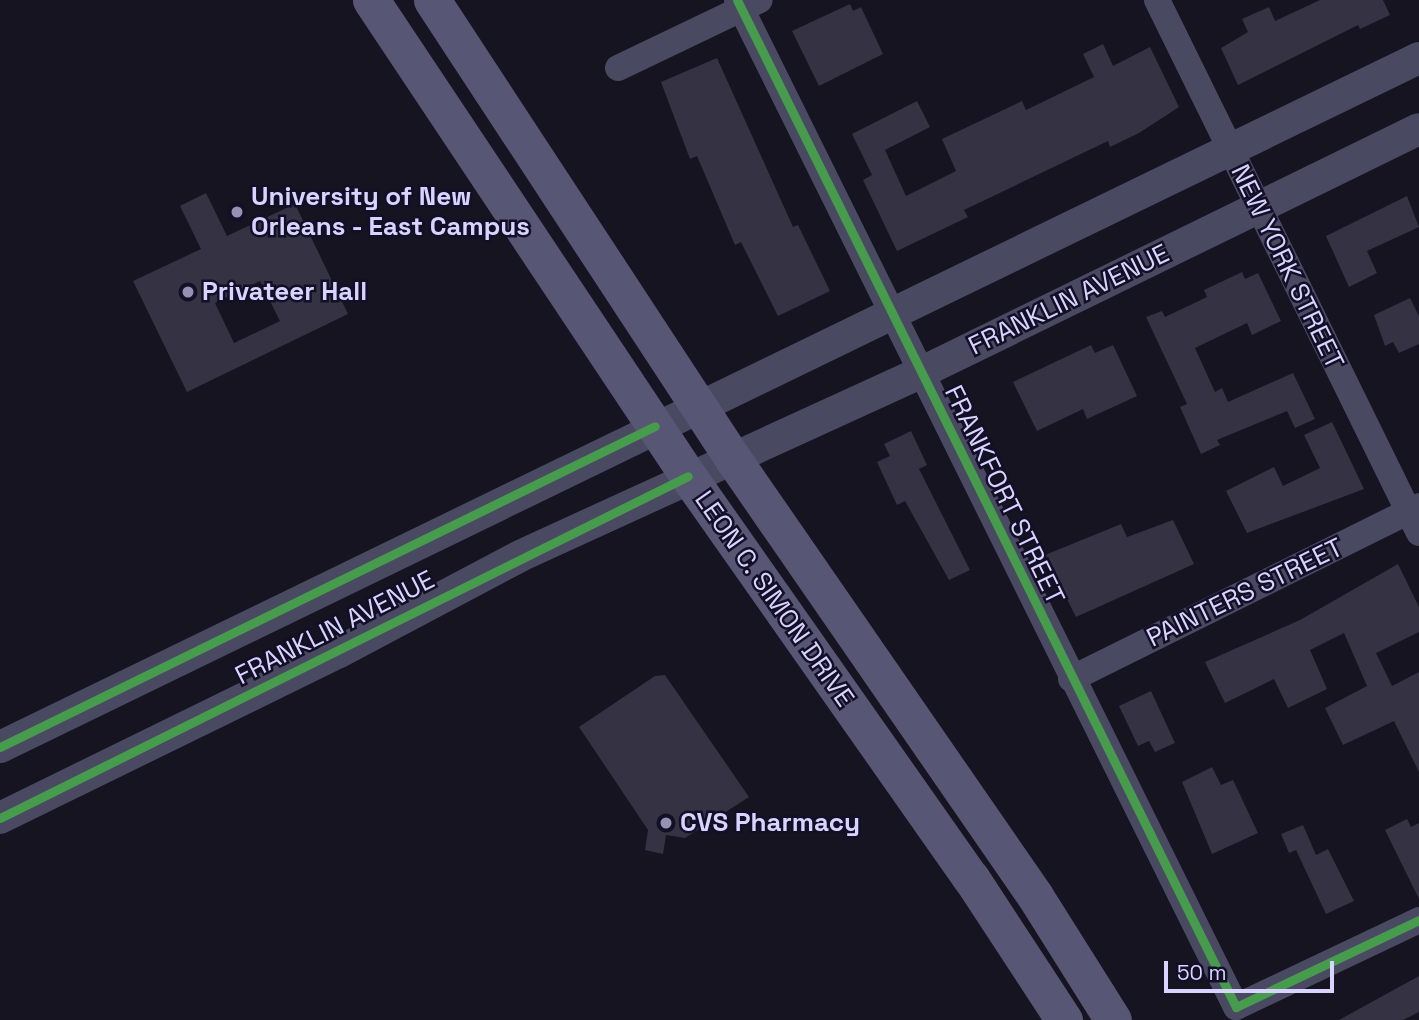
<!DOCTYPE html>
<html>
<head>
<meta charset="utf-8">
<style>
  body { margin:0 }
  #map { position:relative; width:1419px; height:1020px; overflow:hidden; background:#161421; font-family:"Space Grotesk",sans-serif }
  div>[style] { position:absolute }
  .building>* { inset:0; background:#343243 }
  .minor>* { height:26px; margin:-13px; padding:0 13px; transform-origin:13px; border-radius:13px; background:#4a4962 }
  .tertiary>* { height:32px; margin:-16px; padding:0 16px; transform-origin:16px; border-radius:16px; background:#4a4962 }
  .secondary>* { height:37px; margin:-18.5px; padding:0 18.5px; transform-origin:18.5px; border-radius:18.5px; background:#575674 }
  .cycleway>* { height:9px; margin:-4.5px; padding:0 4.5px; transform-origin:4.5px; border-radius:4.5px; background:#469c4c }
  .dots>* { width:19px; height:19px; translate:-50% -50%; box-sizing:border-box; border:4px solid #130f26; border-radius:50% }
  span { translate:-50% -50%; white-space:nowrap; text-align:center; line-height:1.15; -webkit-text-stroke:5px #130f26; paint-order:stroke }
  .poi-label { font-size:26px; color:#d9d4ff; font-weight:700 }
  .left { translate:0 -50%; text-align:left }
  .street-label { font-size:26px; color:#d9d4ff }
  .scale { position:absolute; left:1164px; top:961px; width:170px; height:32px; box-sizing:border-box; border:4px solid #d9d4ff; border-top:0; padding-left:9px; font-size:21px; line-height:24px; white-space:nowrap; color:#d9d4ff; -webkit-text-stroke:5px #130f26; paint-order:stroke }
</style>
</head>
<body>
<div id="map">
  <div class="building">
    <div style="clip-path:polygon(1320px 0,1383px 0,1390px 15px,1360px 29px,1358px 25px,1238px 85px,1221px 48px,1248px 32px,1242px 19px,1269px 7px,1275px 21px)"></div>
    <div style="clip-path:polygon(850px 4px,853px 11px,861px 7px,883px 54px,819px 86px,792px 31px)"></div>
    <div style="clip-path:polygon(1103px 44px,1113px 66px,1150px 47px,1179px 107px,1139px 133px,1110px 147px,1108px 141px,964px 210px,968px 217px,897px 251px,863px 180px,872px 175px,852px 134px,917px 101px,930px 127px,885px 150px,906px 196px,956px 171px,942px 139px,1022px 101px,1026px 110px,1094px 77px,1083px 54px)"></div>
    <div style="clip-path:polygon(717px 58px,793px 227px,798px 225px,830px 291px,778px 316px,741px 242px,735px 245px,697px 156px,690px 159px,661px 82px)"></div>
    <div style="clip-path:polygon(evenodd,206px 193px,227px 236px,295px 204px,348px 314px,187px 392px,133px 281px,201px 249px,180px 206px,206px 193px,260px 281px,280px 321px,234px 343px,215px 303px,260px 281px)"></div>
    <div style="clip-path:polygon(1407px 196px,1419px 227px,1367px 251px,1377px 273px,1349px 287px,1326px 236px)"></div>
    <div style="clip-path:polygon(1242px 272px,1245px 279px,1258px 273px,1281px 321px,1252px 335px,1247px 323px,1195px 348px,1215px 392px,1222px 388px,1228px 402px,1293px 373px,1315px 419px,1295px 428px,1287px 411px,1217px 440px,1220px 445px,1201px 454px,1180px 407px,1187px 404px,1146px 317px,1162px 311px,1165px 317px,1207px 297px,1204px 290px)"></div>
    <div style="clip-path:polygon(1410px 298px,1419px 316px,1419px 344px,1399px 353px,1393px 342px,1385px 346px,1374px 315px)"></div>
    <div style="clip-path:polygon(1091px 345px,1095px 353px,1113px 345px,1137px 396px,1087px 419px,1083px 409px,1037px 431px,1013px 382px)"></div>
    <div style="clip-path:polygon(1332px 422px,1364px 489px,1247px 533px,1226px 491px,1274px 467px,1283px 486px,1320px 468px,1304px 435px)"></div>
    <div style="clip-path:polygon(911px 431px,927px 465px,919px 469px,970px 570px,949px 580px,905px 501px,897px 505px,877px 462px,890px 456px,884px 444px)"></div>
    <div style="clip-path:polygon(1173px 520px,1194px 564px,1076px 617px,1045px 555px,1121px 524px,1127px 537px)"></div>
    <div style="clip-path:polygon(1398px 564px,1419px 607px,1419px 632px,1376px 653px,1392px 686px,1419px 672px,1419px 772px,1394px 721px,1343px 745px,1325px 708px,1367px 686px,1344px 633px,1310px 650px,1327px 689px,1288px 708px,1274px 679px,1225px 703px,1205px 662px,1300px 620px)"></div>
    <div style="clip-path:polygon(665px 675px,749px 797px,685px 838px,666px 835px,663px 854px,645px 850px,648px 830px,579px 727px,655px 676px)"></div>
    <div style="clip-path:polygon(1151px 691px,1175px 743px,1155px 752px,1149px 741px,1138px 746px,1119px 706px)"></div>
    <div style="clip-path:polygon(1212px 767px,1221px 785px,1233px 780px,1258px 833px,1212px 854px,1182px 782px)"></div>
    <div style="clip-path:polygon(1407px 819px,1411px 827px,1419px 823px,1419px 899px,1385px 830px)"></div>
    <div style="clip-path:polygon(1303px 825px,1316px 855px,1328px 849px,1354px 901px,1326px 914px,1296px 850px,1289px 853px,1281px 834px)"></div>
    <div style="clip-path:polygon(1419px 976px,1419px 1012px,1403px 1020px,1339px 1020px)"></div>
  </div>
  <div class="minor">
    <div style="left:737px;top:0;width:1124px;rotate:63.64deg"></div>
    <div style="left:1236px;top:1007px;width:203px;rotate:-25.4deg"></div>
    <div style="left:1157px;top:0;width:594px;rotate:63.82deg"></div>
    <div style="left:618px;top:68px;width:157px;rotate:-25.6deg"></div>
    <div style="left:1071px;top:679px;width:389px;rotate:-26.4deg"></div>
  </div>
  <div class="tertiary">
    <div style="left:0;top:747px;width:1577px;rotate:-25.9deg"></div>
    <div style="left:0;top:818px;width:377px;rotate:-26.1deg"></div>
    <div style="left:339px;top:652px;width:205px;rotate:-27.9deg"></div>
    <div style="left:520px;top:556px;width:440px;rotate:-24.6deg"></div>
    <div style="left:920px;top:373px;width:555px;rotate:-26.06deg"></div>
  </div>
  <div class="secondary">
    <div style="left:371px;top:0;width:572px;rotate:56.34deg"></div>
    <div style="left:688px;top:476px;width:492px;rotate:54.9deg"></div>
    <div style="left:971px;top:878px;width:170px;rotate:56.8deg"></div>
    <div style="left:432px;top:0;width:549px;rotate:56.74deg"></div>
    <div style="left:733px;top:459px;width:531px;rotate:55.35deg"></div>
    <div style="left:1035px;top:896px;width:146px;rotate:57.8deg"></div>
  </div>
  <div class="cycleway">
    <div style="left:737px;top:0;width:1124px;rotate:63.64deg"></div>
    <div style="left:1236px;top:1007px;width:203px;rotate:-25.4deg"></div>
    <div style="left:0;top:747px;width:729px;rotate:-26.11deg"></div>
    <div style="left:0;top:818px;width:768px;rotate:-26.43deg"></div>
  </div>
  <div class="dots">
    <div style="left:237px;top:212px;background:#9591b1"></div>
    <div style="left:188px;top:292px;background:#9591b1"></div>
    <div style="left:666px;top:823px;background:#9591b1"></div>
  </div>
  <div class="poi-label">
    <span class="left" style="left:251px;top:212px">University of New<br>Orleans - East Campus</span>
    <span class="left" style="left:202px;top:292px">Privateer Hall</span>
    <span class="left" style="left:680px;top:823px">CVS Pharmacy</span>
  </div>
  <div class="street-label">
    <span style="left:1287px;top:267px;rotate:64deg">NEW YORK STREET</span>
    <span style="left:1069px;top:300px;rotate:-26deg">FRANKLIN AVENUE</span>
    <span style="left:1004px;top:495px;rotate:64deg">FRANKFORT STREET</span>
    <span style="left:1245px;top:593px;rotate:-26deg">PAINTERS STREET</span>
    <span style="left:774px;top:599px;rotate:55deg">LEON C. SIMON DRIVE</span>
    <span style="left:335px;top:628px;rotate:-27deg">FRANKLIN AVENUE</span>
  </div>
  <div class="scale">50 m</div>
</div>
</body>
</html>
